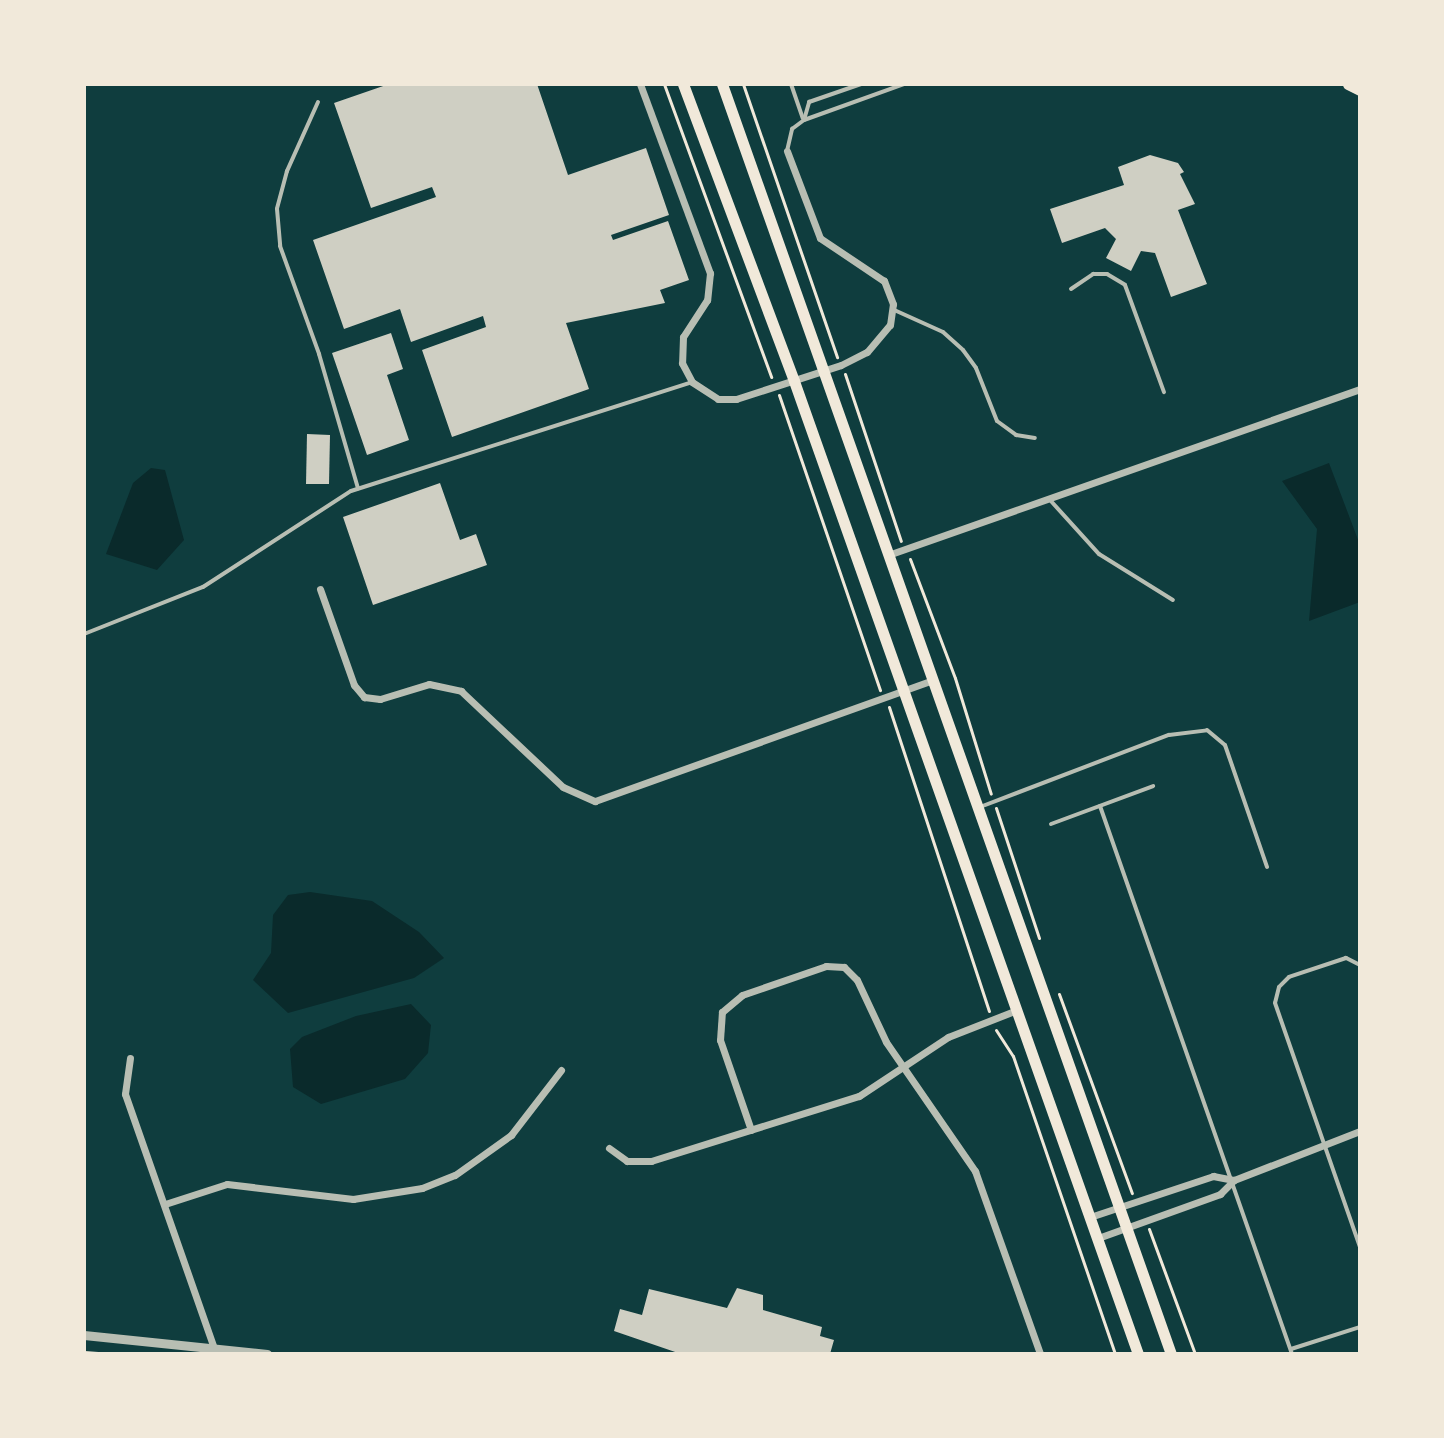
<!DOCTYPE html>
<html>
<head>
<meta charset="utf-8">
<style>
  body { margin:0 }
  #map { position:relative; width:1444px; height:1438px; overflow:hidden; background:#0f3d3e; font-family:Karla,sans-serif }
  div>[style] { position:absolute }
  .water>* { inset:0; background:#0a2a2b }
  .building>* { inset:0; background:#cfcfc3 }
  .path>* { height:3px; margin:-1.5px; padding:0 1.5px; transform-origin:1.5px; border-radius:1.5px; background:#f1e9da }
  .service>* { height:4px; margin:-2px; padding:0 2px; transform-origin:2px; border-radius:2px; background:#b8beb3 }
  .minor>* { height:7px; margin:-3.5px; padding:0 3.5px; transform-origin:3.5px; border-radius:3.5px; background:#b8beb3 }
  .tertiary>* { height:9px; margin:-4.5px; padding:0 4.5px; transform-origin:4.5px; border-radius:4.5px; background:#b8beb3 }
  .primary>* { height:11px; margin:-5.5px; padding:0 5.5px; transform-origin:5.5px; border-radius:5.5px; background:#f1e9da }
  span { translate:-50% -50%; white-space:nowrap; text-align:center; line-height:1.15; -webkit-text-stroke:7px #f1e9da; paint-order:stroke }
  .frame { position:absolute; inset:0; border:86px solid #f1e9da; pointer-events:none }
</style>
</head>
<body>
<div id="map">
  <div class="water">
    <div style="clip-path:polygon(1329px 463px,1360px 545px,1360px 602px,1309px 621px,1317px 529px,1282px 481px)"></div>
    <div style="clip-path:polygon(151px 468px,165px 470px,184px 540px,157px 570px,106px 554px,133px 483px)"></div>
    <div style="clip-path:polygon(310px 892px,372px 901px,419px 932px,444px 958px,414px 978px,288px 1013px,253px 980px,271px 953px,273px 915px,288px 895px)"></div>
    <div style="clip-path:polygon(411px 1004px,431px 1025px,428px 1053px,405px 1079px,321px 1104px,293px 1087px,290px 1049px,302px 1037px,356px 1016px)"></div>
  </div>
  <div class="building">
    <div style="clip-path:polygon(389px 84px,537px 84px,568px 175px,646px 148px,669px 215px,611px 235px,613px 240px,668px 221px,689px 280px,660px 290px,665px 303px,566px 323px,589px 389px,452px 437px,422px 350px,486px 327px,483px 316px,411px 342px,400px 309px,344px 329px,313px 240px,436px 197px,432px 187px,371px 208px,334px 103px)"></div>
    <div style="clip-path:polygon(1150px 155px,1178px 163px,1184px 172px,1180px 174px,1195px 204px,1178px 210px,1207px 284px,1171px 297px,1155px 253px,1141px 251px,1131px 271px,1106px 258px,1116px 239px,1105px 228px,1062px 243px,1050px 209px,1124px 185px,1118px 167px)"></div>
    <div style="clip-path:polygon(391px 333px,403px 369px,387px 375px,409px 440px,367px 455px,332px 353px)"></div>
    <div style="clip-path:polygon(307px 434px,330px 435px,329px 484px,306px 484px)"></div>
    <div style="clip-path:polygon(440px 483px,460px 540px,476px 534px,487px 565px,373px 605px,343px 517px)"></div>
    <div style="clip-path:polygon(737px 1288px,763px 1295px,763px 1310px,822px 1327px,820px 1336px,834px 1340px,830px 1354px,681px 1354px,614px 1331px,620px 1309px,642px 1315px,649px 1289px,727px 1308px)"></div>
  </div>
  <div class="path">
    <div style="left:664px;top:84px;width:312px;rotate:69.9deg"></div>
    <div style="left:743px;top:84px;width:289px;rotate:71deg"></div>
    <div style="left:845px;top:374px;width:176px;rotate:71.5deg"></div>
    <div style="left:779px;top:395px;width:312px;rotate:71.1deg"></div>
    <div style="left:910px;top:559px;width:127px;rotate:69.3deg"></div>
    <div style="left:955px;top:678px;width:121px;rotate:72.8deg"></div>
    <div style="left:889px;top:707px;width:320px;rotate:71.8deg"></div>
    <div style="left:996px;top:808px;width:137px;rotate:71.7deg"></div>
    <div style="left:1059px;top:994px;width:212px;rotate:69.9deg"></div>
    <div style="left:996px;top:1030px;width:31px;rotate:57deg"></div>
    <div style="left:1013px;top:1056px;width:315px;rotate:71.1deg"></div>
    <div style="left:1149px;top:1229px;width:133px;rotate:69.8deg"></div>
    <div style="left:84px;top:1352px;width:31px;rotate:4deg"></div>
  </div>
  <div class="service">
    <div style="left:791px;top:84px;width:36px;rotate:71deg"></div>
    <div style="left:318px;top:102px;width:76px;rotate:114.2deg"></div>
    <div style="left:287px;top:171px;width:39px;rotate:105deg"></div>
    <div style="left:277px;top:209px;width:37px;rotate:85deg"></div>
    <div style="left:280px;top:246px;width:115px;rotate:70.1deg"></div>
    <div style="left:319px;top:354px;width:140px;rotate:73.8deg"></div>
    <div style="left:804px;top:120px;width:19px;rotate:-74deg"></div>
    <div style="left:809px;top:102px;width:55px;rotate:-19.1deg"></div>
    <div style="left:787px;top:151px;width:23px;rotate:-77deg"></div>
    <div style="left:792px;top:129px;width:15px;rotate:-37deg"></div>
    <div style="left:804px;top:120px;width:106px;rotate:-19.8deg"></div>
    <div style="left:1071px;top:289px;width:27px;rotate:-34deg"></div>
    <div style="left:1093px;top:274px;width:14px"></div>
    <div style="left:1107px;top:274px;width:21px;rotate:31deg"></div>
    <div style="left:1125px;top:285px;width:114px;rotate:70deg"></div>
    <div style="left:892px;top:309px;width:56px;rotate:24.3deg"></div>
    <div style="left:943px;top:332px;width:27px;rotate:42deg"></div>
    <div style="left:963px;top:350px;width:22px;rotate:54deg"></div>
    <div style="left:976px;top:368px;width:57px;rotate:68.4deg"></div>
    <div style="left:997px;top:421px;width:24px;rotate:36deg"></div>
    <div style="left:1016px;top:435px;width:19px;rotate:9deg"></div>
    <div style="left:1050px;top:500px;width:73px;rotate:47.8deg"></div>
    <div style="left:1099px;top:554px;width:87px;rotate:31.9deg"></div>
    <div style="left:84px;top:634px;width:128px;rotate:-21.6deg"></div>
    <div style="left:203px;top:587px;width:176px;rotate:-33deg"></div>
    <div style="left:351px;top:491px;width:358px;rotate:-17.7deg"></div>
    <div style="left:1100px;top:806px;width:581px;rotate:70.69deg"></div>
    <div style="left:980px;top:807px;width:202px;rotate:-20.9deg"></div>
    <div style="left:1169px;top:735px;width:38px;rotate:-7deg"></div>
    <div style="left:1207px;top:730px;width:23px;rotate:40deg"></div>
    <div style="left:1225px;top:745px;width:129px;rotate:71deg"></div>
    <div style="left:1051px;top:824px;width:109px;rotate:-20.4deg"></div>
    <div style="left:1360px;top:965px;width:16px;rotate:-153deg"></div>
    <div style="left:1346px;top:958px;width:60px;rotate:161.6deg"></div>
    <div style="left:1289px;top:977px;width:14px;rotate:135deg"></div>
    <div style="left:1279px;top:987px;width:16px;rotate:104deg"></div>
    <div style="left:1275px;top:1003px;width:258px;rotate:70.8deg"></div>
    <div style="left:1291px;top:1349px;width:72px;rotate:-17.7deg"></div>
  </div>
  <div class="minor">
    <div style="left:640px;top:84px;width:202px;rotate:69.7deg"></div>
    <div style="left:710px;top:273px;width:27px;rotate:96deg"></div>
    <div style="left:707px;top:300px;width:44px;rotate:123deg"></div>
    <div style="left:683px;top:337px;width:26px;rotate:92deg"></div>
    <div style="left:682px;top:363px;width:21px;rotate:62deg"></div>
    <div style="left:692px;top:382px;width:31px;rotate:33deg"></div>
    <div style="left:718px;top:399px;width:18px"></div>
    <div style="left:736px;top:399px;width:110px;rotate:-17.9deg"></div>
    <div style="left:841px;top:365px;width:29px;rotate:-27deg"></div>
    <div style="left:867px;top:352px;width:35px;rotate:-50deg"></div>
    <div style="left:890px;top:325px;width:21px;rotate:-82deg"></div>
    <div style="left:893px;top:304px;width:25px;rotate:-111deg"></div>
    <div style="left:884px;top:281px;width:77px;rotate:-146.1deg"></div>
    <div style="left:820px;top:238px;width:93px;rotate:-110.8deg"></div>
    <div style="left:888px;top:555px;width:500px;rotate:-19.38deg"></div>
    <div style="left:320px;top:589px;width:102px;rotate:70.5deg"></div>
    <div style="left:354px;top:685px;width:16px;rotate:50deg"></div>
    <div style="left:364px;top:697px;width:16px;rotate:7deg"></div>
    <div style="left:380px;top:699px;width:51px;rotate:-17deg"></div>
    <div style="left:429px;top:684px;width:33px;rotate:12deg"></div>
    <div style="left:461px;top:691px;width:140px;rotate:43.3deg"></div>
    <div style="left:563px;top:787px;width:35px;rotate:24deg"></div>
    <div style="left:595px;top:801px;width:359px;rotate:-19.7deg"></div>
    <div style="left:130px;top:1058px;width:36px;rotate:98deg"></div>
    <div style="left:125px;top:1094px;width:266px;rotate:70.7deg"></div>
    <div style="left:751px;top:1130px;width:95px;rotate:-109deg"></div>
    <div style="left:720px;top:1040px;width:28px;rotate:-86deg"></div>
    <div style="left:722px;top:1012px;width:26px;rotate:-40deg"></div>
    <div style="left:742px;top:995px;width:89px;rotate:-19deg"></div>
    <div style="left:826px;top:966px;width:18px;rotate:3deg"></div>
    <div style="left:844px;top:967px;width:18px;rotate:45deg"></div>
    <div style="left:857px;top:980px;width:68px;rotate:64.9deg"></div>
    <div style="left:886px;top:1042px;width:157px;rotate:55.4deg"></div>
    <div style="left:975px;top:1171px;width:194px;rotate:70.4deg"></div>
    <div style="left:609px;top:1148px;width:22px;rotate:36deg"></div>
    <div style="left:627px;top:1161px;width:24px"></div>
    <div style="left:651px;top:1161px;width:218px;rotate:-17.4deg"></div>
    <div style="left:859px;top:1096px;width:107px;rotate:-33.5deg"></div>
    <div style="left:948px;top:1037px;width:74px;rotate:-21.4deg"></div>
    <div style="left:165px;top:1204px;width:65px;rotate:-17.9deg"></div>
    <div style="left:227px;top:1184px;width:127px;rotate:6.8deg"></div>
    <div style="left:353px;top:1199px;width:70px;rotate:-9.1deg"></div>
    <div style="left:422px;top:1188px;width:35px;rotate:-22deg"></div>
    <div style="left:455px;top:1175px;width:69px;rotate:-35.5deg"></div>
    <div style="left:511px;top:1135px;width:82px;rotate:-52.4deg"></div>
    <div style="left:1090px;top:1217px;width:130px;rotate:-18.4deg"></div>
    <div style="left:1213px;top:1176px;width:21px;rotate:11deg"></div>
    <div style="left:1098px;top:1238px;width:130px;rotate:-19.8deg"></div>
    <div style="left:1220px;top:1194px;width:20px;rotate:-45deg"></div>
    <div style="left:1234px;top:1180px;width:135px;rotate:-21.3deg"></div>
  </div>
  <div class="tertiary">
    <div style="left:84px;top:1335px;width:184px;rotate:5.9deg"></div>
  </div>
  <div class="primary">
    <div style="left:683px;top:84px;width:317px;rotate:69.5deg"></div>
    <div style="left:794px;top:381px;width:1032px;rotate:70.53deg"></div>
    <div style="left:722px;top:84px;width:1347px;rotate:70.53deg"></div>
    <div style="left:1348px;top:84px;width:13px;rotate:27deg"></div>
  </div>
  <div class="frame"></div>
</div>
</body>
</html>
